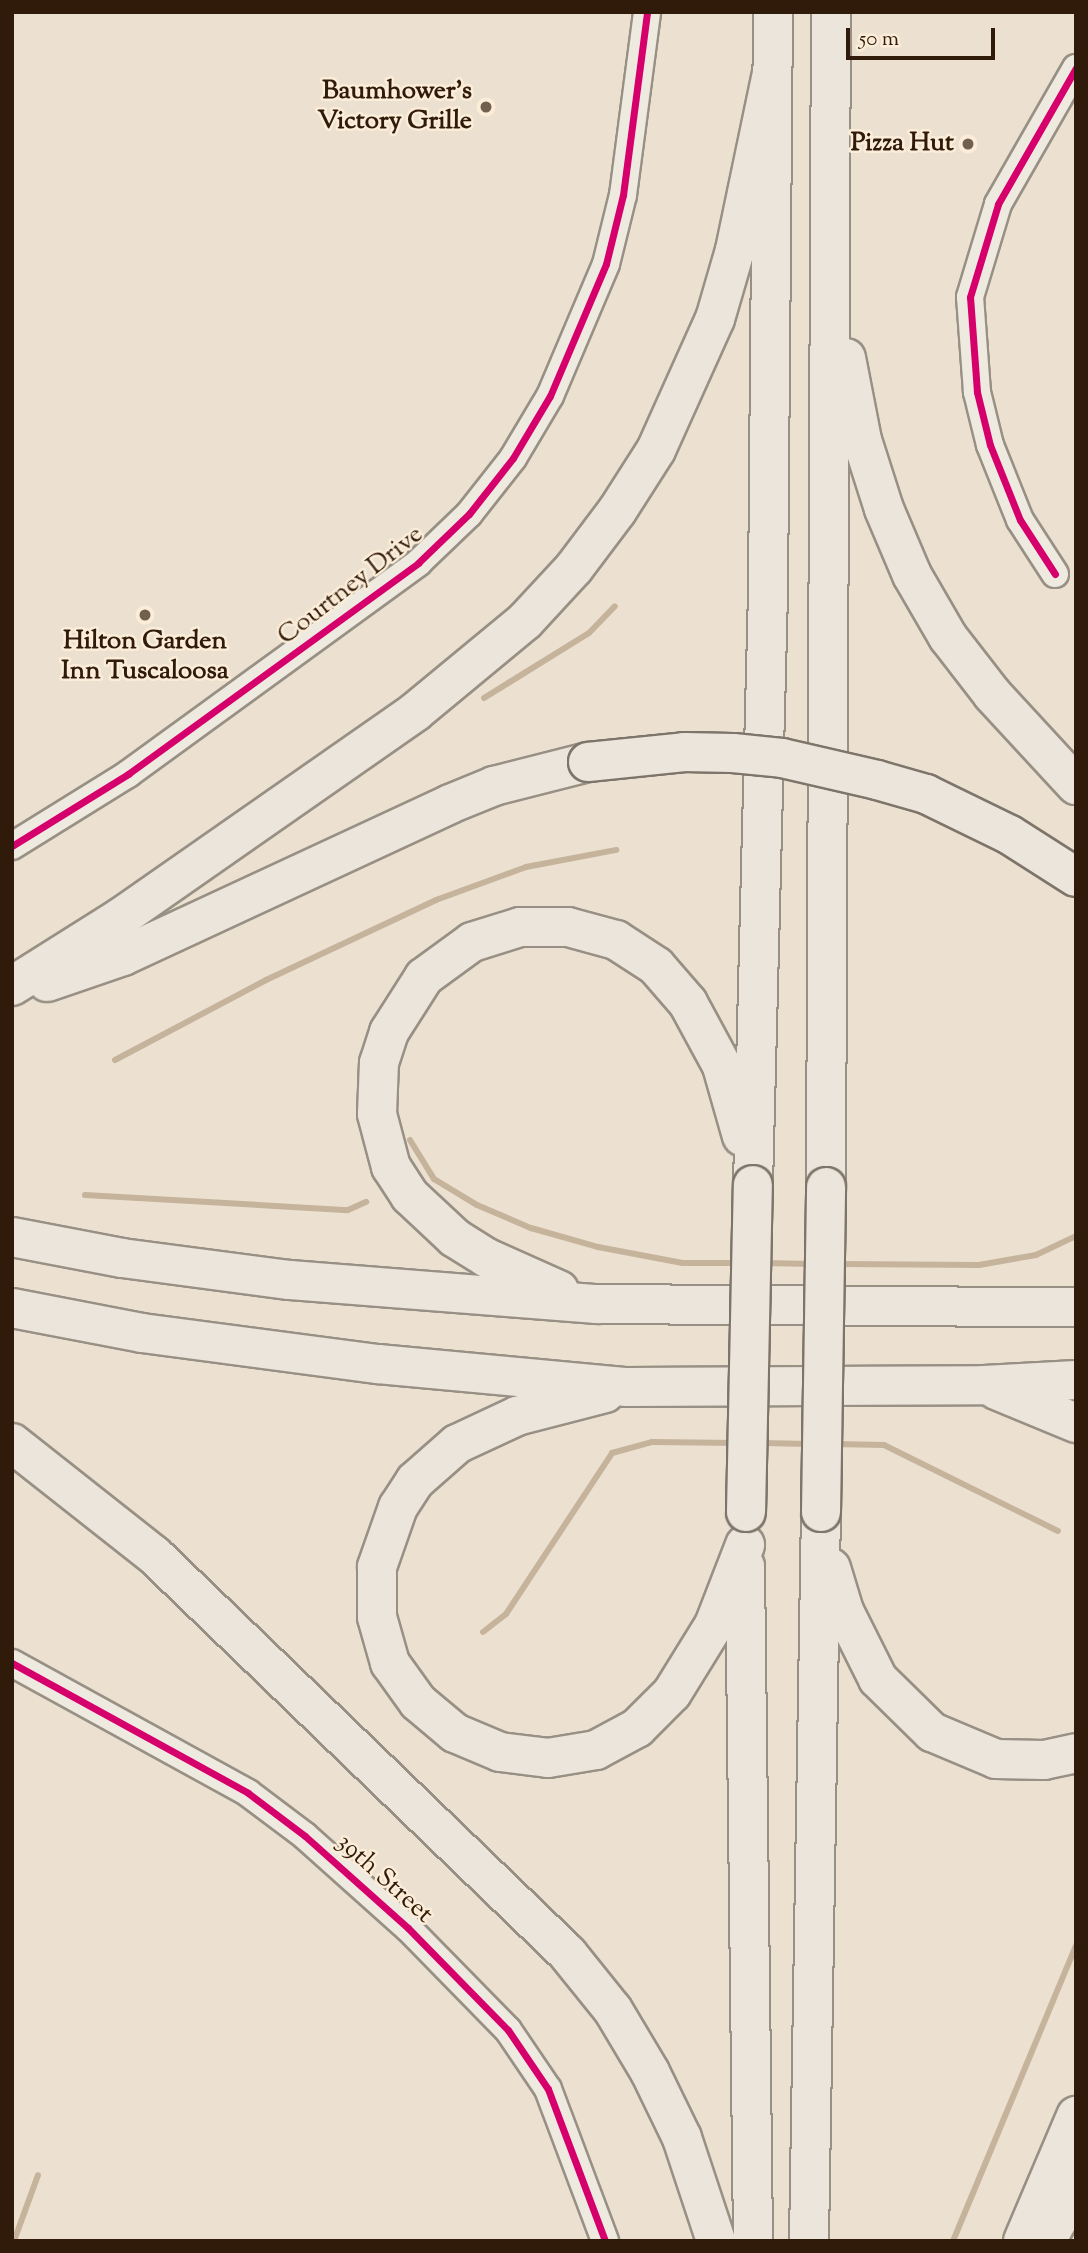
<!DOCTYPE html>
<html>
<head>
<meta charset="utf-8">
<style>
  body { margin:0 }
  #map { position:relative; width:1088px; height:2253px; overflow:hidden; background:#ece1d0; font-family:"Sorts Mill Goudy",serif }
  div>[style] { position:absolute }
  .stream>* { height:6px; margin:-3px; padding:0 3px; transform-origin:3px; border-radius:3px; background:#c6b39b }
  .roads { filter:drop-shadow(2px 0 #989084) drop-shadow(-2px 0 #989084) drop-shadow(0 2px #989084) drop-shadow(0 -2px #989084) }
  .minor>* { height:26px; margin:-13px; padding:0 13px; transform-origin:13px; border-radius:13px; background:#efeae0 }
  .highway>* { height:38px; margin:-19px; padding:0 19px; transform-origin:19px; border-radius:19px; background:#ece5dc }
  .bridges { filter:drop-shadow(2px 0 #7e756a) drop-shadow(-2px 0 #7e756a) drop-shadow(0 2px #7e756a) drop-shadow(0 -2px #7e756a) }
  .highway-bridge>* { height:38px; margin:-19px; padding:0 19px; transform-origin:19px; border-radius:19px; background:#ece5dc }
  .cycleway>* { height:7px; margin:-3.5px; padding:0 3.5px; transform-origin:3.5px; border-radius:3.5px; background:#d6006c }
  .dots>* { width:19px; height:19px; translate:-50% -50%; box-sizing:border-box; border:4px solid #fbedd8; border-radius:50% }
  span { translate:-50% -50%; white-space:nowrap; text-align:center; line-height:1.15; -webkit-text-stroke:5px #fbedd8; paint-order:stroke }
  .poi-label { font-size:26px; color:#301a0a; font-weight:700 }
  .right { translate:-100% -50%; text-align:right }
  .street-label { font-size:26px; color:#301a0a }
  .frame { position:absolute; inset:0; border:14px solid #301a0a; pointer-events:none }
  .scale { position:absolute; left:846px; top:28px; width:149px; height:32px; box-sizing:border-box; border:4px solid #301a0a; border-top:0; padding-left:9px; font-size:21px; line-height:24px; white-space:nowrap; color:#301a0a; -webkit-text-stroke:5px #fbedd8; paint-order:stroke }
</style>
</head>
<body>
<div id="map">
  <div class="stream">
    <div style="left:484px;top:698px;width:123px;rotate:-31.8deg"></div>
    <div style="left:589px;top:633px;width:37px;rotate:-46deg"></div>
    <div style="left:115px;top:1060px;width:171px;rotate:-27.9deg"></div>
    <div style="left:266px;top:980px;width:188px;rotate:-25.2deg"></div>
    <div style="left:436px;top:900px;width:96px;rotate:-20.1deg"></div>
    <div style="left:526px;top:867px;width:92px;rotate:-10.7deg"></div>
    <div style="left:410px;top:1140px;width:46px;rotate:58.4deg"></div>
    <div style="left:434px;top:1179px;width:50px;rotate:31.2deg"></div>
    <div style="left:477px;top:1205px;width:59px;rotate:23.1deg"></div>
    <div style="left:531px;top:1228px;width:70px;rotate:15.8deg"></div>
    <div style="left:598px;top:1247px;width:86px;rotate:10.7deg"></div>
    <div style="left:683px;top:1263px;width:56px"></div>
    <div style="left:85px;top:1195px;width:263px;rotate:3.3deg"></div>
    <div style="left:348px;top:1210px;width:20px;rotate:-24deg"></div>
    <div style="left:764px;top:1263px;width:49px;rotate:1.2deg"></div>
    <div style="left:838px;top:1264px;width:141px;rotate:0.4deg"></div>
    <div style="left:979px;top:1265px;width:58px;rotate:-10deg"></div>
    <div style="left:1036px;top:1255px;width:44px;rotate:-25.4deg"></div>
    <div style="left:762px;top:1443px;width:48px;rotate:1.2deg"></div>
    <div style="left:835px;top:1444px;width:49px;rotate:1.2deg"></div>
    <div style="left:884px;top:1445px;width:194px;rotate:26.3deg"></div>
    <div style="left:483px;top:1632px;width:29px;rotate:-38deg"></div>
    <div style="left:506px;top:1614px;width:193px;rotate:-56.6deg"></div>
    <div style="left:612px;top:1453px;width:41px;rotate:-15.4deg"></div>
    <div style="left:652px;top:1442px;width:85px;rotate:0.7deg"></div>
    <div style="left:14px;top:2241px;width:70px;rotate:-70deg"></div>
    <div style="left:953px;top:2241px;width:321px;rotate:-67.4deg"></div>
  </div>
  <div class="roads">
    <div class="minor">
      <div style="left:1055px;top:574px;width:64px;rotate:-122.9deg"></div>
      <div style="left:1020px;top:520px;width:81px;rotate:-111.8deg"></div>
      <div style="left:990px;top:445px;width:55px;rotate:-103.8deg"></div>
      <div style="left:977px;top:392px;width:95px;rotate:-94.2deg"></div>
      <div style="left:970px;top:297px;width:97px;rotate:-73.2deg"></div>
      <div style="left:998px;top:204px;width:157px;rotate:-60.2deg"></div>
      <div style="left:12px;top:846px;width:137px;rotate:-31.8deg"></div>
      <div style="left:128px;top:774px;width:359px;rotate:-36deg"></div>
      <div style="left:418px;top:563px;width:71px;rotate:-43.9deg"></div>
      <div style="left:469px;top:514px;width:71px;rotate:-51.8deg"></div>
      <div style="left:513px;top:458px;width:72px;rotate:-59.2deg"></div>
      <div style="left:550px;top:396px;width:143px;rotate:-67deg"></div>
      <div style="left:606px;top:264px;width:71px;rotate:-76.2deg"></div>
      <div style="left:623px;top:195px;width:185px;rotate:-82.5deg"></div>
      <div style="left:12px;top:1663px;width:269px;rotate:28.8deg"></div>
      <div style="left:248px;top:1793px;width:71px;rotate:37deg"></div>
      <div style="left:305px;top:1836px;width:138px;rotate:41.8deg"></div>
      <div style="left:408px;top:1928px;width:143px;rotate:45.6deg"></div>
      <div style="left:508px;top:2030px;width:71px;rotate:55.9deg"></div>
      <div style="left:548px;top:2089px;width:162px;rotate:69.4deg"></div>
    </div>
    <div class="highway">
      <div style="left:846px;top:358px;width:84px;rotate:79deg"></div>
      <div style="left:862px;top:440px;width:72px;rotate:72.3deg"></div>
      <div style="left:884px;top:509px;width:72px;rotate:67deg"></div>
      <div style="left:912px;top:575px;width:72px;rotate:59.9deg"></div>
      <div style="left:948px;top:637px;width:72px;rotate:52.3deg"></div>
      <div style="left:992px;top:694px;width:124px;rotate:47.3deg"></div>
      <div style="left:47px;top:982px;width:80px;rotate:-18.9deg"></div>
      <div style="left:123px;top:956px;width:361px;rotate:-24.9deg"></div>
      <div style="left:450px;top:804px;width:48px;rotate:-22.2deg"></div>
      <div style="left:494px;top:786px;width:97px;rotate:-14.3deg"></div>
      <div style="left:12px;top:986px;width:128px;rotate:-32.2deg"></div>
      <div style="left:120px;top:918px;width:360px;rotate:-34.9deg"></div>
      <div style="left:415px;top:712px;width:143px;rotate:-39.6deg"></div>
      <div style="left:525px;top:621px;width:72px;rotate:-47.2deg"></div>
      <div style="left:574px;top:568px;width:71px;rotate:-53deg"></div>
      <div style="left:617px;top:511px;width:72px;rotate:-57.4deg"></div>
      <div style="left:656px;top:450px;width:144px;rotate:-65.8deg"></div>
      <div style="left:715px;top:319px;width:72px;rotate:-73.8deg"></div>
      <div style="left:735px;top:250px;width:176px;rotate:-78.2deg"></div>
      <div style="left:753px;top:1185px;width:591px;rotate:-88.55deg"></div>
      <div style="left:768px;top:594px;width:582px;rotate:-89.51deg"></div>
      <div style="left:826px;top:1187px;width:1175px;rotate:-89.76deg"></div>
      <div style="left:12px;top:1237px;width:112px;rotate:10.8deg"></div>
      <div style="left:122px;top:1258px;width:169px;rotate:7.5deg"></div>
      <div style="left:290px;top:1280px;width:308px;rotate:4.5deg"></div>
      <div style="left:597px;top:1304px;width:479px;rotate:0.4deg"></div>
      <div style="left:559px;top:1290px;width:79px;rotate:-156deg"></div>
      <div style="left:487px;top:1258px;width:38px;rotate:-148deg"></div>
      <div style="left:455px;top:1238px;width:62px;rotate:-137deg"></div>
      <div style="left:410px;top:1196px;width:35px;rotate:-123deg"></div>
      <div style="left:391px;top:1167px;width:55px;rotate:-104.8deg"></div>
      <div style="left:377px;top:1114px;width:51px;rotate:-87.8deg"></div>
      <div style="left:379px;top:1063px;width:33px;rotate:-72deg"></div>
      <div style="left:389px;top:1032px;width:65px;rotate:-57.5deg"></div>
      <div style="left:424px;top:977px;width:59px;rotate:-36.1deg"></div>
      <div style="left:472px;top:942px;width:50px;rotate:-17.4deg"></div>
      <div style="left:520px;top:927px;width:48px"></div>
      <div style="left:568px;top:927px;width:50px;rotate:15.2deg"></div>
      <div style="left:616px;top:940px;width:48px;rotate:33deg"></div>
      <div style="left:656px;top:966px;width:49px;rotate:49.1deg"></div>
      <div style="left:688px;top:1003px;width:72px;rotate:61.6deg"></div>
      <div style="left:722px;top:1066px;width:73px;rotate:74.1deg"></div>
      <div style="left:12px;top:1308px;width:132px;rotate:10.9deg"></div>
      <div style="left:142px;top:1333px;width:238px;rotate:7.5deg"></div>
      <div style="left:378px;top:1364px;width:250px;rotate:5.3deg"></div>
      <div style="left:627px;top:1387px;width:357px;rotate:-0.3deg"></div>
      <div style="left:984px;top:1385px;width:92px;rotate:-3.1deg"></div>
      <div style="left:996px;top:1390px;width:87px;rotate:22.4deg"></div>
      <div style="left:605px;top:1393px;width:91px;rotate:165.4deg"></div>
      <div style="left:517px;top:1416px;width:66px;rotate:155deg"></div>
      <div style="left:457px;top:1444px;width:56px;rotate:138.6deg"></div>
      <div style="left:415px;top:1481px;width:31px;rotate:123deg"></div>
      <div style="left:398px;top:1507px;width:64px;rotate:109.3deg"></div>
      <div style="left:377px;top:1567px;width:50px;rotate:90deg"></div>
      <div style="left:377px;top:1617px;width:48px;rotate:74.2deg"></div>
      <div style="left:390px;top:1663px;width:48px;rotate:54.3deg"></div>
      <div style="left:418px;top:1702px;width:48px;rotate:40deg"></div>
      <div style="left:455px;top:1733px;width:49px;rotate:22.9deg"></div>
      <div style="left:500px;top:1752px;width:48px;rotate:7.1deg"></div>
      <div style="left:548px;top:1758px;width:49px;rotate:-9.5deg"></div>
      <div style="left:596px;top:1750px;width:47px;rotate:-28.2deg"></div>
      <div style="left:637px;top:1728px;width:49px;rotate:-45deg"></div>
      <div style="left:672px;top:1693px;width:80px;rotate:-58.3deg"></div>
      <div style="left:714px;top:1625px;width:86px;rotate:-68.8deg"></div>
      <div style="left:12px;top:1443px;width:181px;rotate:38.3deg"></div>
      <div style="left:154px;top:1555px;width:574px;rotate:43.94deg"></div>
      <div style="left:567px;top:1953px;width:73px;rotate:51.1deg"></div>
      <div style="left:613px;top:2010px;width:72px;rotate:59.2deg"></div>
      <div style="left:650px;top:2072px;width:73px;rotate:64.1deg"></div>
      <div style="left:682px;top:2138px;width:108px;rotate:71.7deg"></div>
      <div style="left:745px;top:1566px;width:675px;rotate:89.32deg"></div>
      <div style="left:831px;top:1568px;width:45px;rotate:73.2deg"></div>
      <div style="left:844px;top:1611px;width:76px;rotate:63.4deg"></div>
      <div style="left:878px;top:1679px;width:76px;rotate:44.5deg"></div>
      <div style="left:932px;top:1732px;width:69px;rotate:22.9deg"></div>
      <div style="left:996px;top:1759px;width:48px;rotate:1.2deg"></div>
      <div style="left:1044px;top:1760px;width:33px;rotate:-12deg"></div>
      <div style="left:809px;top:2241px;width:729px;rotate:-89.06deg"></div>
      <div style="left:1023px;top:2241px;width:136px;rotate:-67deg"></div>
      <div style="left:1046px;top:2241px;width:61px;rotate:-60.5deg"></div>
    </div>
  </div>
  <div class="bridges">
    <div class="highway-bridge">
      <div style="left:588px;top:762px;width:97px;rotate:-5.9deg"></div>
      <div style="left:684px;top:752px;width:49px;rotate:1.2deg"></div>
      <div style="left:733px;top:753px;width:49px;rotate:5.8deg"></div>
      <div style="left:782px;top:758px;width:98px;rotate:13deg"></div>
      <div style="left:877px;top:780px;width:51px;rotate:15.9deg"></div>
      <div style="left:926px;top:794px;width:93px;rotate:26deg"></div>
      <div style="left:1010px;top:835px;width:78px;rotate:32.5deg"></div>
      <div style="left:746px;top:1512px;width:327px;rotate:-88.8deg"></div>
      <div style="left:821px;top:1512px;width:325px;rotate:-89.1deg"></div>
    </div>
  </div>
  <div class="cycleway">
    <div style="left:1055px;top:574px;width:64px;rotate:-122.9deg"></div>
    <div style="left:1020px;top:520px;width:81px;rotate:-111.8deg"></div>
    <div style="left:990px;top:445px;width:55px;rotate:-103.8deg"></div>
    <div style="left:977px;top:392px;width:95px;rotate:-94.2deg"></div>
    <div style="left:970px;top:297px;width:97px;rotate:-73.2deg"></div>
    <div style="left:998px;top:204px;width:157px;rotate:-60.2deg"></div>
    <div style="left:12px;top:846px;width:137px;rotate:-31.8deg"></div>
    <div style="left:128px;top:774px;width:359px;rotate:-36deg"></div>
    <div style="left:418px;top:563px;width:71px;rotate:-43.9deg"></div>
    <div style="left:469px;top:514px;width:71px;rotate:-51.8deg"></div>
    <div style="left:513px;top:458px;width:72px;rotate:-59.2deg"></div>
    <div style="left:550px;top:396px;width:143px;rotate:-67deg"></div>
    <div style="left:606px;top:264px;width:71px;rotate:-76.2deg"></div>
    <div style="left:623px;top:195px;width:185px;rotate:-82.5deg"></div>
    <div style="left:12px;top:1663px;width:269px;rotate:28.8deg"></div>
    <div style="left:248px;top:1793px;width:71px;rotate:37deg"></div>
    <div style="left:305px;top:1836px;width:138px;rotate:41.8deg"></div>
    <div style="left:408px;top:1928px;width:143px;rotate:45.6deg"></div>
    <div style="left:508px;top:2030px;width:71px;rotate:55.9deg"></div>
    <div style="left:548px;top:2089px;width:162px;rotate:69.4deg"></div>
  </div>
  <div class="dots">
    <div style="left:486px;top:107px;background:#72604f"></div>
    <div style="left:968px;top:144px;background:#72604f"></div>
    <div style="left:145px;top:615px;background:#72604f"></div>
  </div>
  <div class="poi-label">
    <span class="right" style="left:472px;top:107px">Baumhower's<br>Victory Grille</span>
    <span class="right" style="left:954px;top:144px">Pizza Hut</span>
    <span style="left:145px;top:657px">Hilton Garden<br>Inn Tuscaloosa</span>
  </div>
  <div class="street-label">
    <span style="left:351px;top:586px;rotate:-38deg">Courtney Drive</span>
    <span style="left:384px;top:1879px;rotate:42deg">39th Street</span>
  </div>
  <div class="frame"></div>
  <div class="scale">50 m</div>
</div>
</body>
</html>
